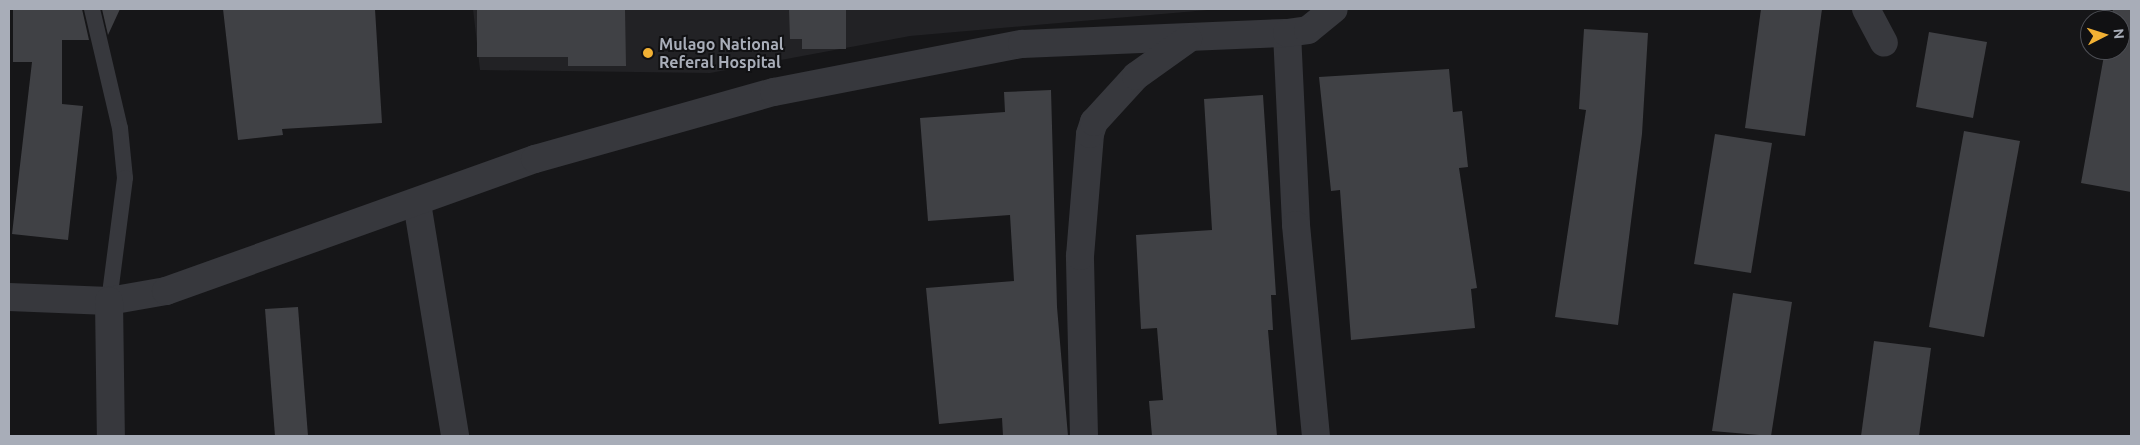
<!DOCTYPE html>
<html>
<head>
<meta charset="utf-8">
<style>
  body { margin:0 }
  #map { position:relative; width:2140px; height:445px; overflow:hidden; background:#161618; font-family:Ubuntu,sans-serif }
  div>[style] { position:absolute }
  .built>* { inset:0; background:#222225 }
  .building>* { inset:0; background:#404145 }
  .lane>* { height:16px; margin:-8px; padding:0 8px; transform-origin:8px; border-radius:8px; background:#37383d }
  .street>* { height:28px; margin:-14px; padding:0 14px; transform-origin:14px; border-radius:14px; background:#37383d }
  .dots>* { width:14px; height:14px; translate:-50% -50%; box-sizing:border-box; border:2px solid #111113; border-radius:50% }
  span { translate:-50% -50%; white-space:nowrap; text-align:center; line-height:1.15; -webkit-text-stroke:4px #111113; paint-order:stroke }
  .poi-label { font-size:16px; color:#a8adb8; font-weight:700 }
  .left { translate:0 -50%; text-align:left }
  .frame { position:absolute; inset:0; border:10px solid #a8adb8; pointer-events:none }
  .north { position:absolute; left:2080px; top:10px; width:50px; height:50px; box-sizing:border-box; background:#111113; border:1px solid #4d4f55; border-radius:50%; rotate:85deg; font-size:14px; font-weight:700; line-height:20px; text-align:center; color:#a8adb8 }
  .north::after { content:''; display:block; margin:auto; width:18px; height:22px; background:#f2b134; clip-path:polygon(50% 0,100% 100%,50% 72%,0 100%) }
</style>
</head>
<body>
<div id="map">
  <div class="built">
    <div style="clip-path:polygon(473px 9px,1219px 9px,910px 36px,710px 73px,480px 70px)"></div>
  </div>
  <div class="building">
    <div style="clip-path:polygon(13px 9px,82px 9px,89px 40px,62px 40px,62px 104px,83px 106px,68px 240px,12px 234px,32px 62px,13px 62px)"></div>
    <div style="clip-path:polygon(102px 9px,120px 9px,108px 35px)"></div>
    <div style="clip-path:polygon(223px 9px,375px 9px,382px 123px,282px 129px,283px 135px,238px 140px)"></div>
    <div style="clip-path:polygon(477px 9px,625px 9px,626px 66px,568px 66px,568px 57px,477px 57px)"></div>
    <div style="clip-path:polygon(789px 9px,846px 9px,846px 49px,802px 49px,802px 39px,790px 39px)"></div>
    <div style="clip-path:polygon(1761px 9px,1822px 9px,1805px 136px,1745px 128px)"></div>
    <div style="clip-path:polygon(2113px 9px,2131px 9px,2131px 192px,2081px 183px,2105px 50px,2120px 50px,2120px 20px,2111px 20px)"></div>
    <div style="clip-path:polygon(1584px 29px,1648px 33px,1642px 134px,1618px 325px,1555px 317px,1586px 110px,1579px 109px)"></div>
    <div style="clip-path:polygon(1929px 32px,1987px 42px,1973px 118px,1916px 107px)"></div>
    <div style="clip-path:polygon(1449px 69px,1453px 112px,1462px 111px,1468px 167px,1459px 168px,1477px 288px,1471px 289px,1475px 328px,1351px 340px,1340px 190px,1331px 191px,1319px 77px)"></div>
    <div style="clip-path:polygon(1051px 90px,1057px 307px,1068px 436px,1003px 436px,1002px 418px,939px 424px,926px 288px,1014px 281px,1010px 215px,928px 221px,920px 118px,1005px 112px,1004px 92px)"></div>
    <div style="clip-path:polygon(1263px 95px,1276px 295px,1271px 295px,1273px 330px,1268px 330px,1277px 436px,1152px 436px,1149px 401px,1163px 400px,1157px 328px,1141px 329px,1136px 235px,1212px 230px,1204px 99px)"></div>
    <div style="clip-path:polygon(1964px 131px,2020px 141px,1984px 337px,1929px 327px)"></div>
    <div style="clip-path:polygon(1715px 134px,1772px 143px,1751px 273px,1694px 264px)"></div>
    <div style="clip-path:polygon(1733px 293px,1792px 302px,1771px 436px,1712px 431px)"></div>
    <div style="clip-path:polygon(298px 307px,308px 436px,275px 436px,265px 309px)"></div>
    <div style="clip-path:polygon(1874px 341px,1931px 348px,1919px 436px,1861px 436px)"></div>
  </div>
  <div class="lane">
    <div style="left:92px;top:9px;width:122px;rotate:76.8deg"></div>
    <div style="left:120px;top:128px;width:50px;rotate:84.3deg"></div>
    <div style="left:125px;top:178px;width:124px;rotate:97.4deg"></div>
  </div>
  <div class="street">
    <div style="left:1866px;top:9px;width:38px;rotate:62deg"></div>
    <div style="left:1287px;top:33px;width:192px;rotate:87.3deg"></div>
    <div style="left:1296px;top:225px;width:212px;rotate:84.6deg"></div>
    <div style="left:417px;top:203px;width:236px;rotate:80.7deg"></div>
    <div style="left:9px;top:297px;width:100px;rotate:2.3deg"></div>
    <div style="left:109px;top:301px;width:58px;rotate:-10deg"></div>
    <div style="left:166px;top:291px;width:392px;rotate:-19.7deg"></div>
    <div style="left:535px;top:159px;width:248px;rotate:-15.7deg"></div>
    <div style="left:774px;top:92px;width:253px;rotate:-11deg"></div>
    <div style="left:1022px;top:44px;width:265px;rotate:-2.4deg"></div>
    <div style="left:1287px;top:33px;width:21px;rotate:-8deg"></div>
    <div style="left:1308px;top:30px;width:33px;rotate:-39deg"></div>
    <div style="left:109px;top:301px;width:135px;rotate:89.2deg"></div>
    <div style="left:1084px;top:436px;width:180px;rotate:-91.3deg"></div>
    <div style="left:1080px;top:256px;width:122px;rotate:-85.3deg"></div>
    <div style="left:1090px;top:134px;width:13px;rotate:-72deg"></div>
    <div style="left:1094px;top:122px;width:62px;rotate:-47.6deg"></div>
    <div style="left:1136px;top:76px;width:64px;rotate:-35.4deg"></div>
  </div>
  <div class="dots">
    <div style="left:648px;top:53px;background:#f2b134"></div>
  </div>
  <div class="poi-label">
    <span class="left" style="left:659px;top:53px">Mulago National<br>Referal Hospital</span>
  </div>
  <div class="frame"></div>
  <div class="north">N</div>
</div>
</body>
</html>
